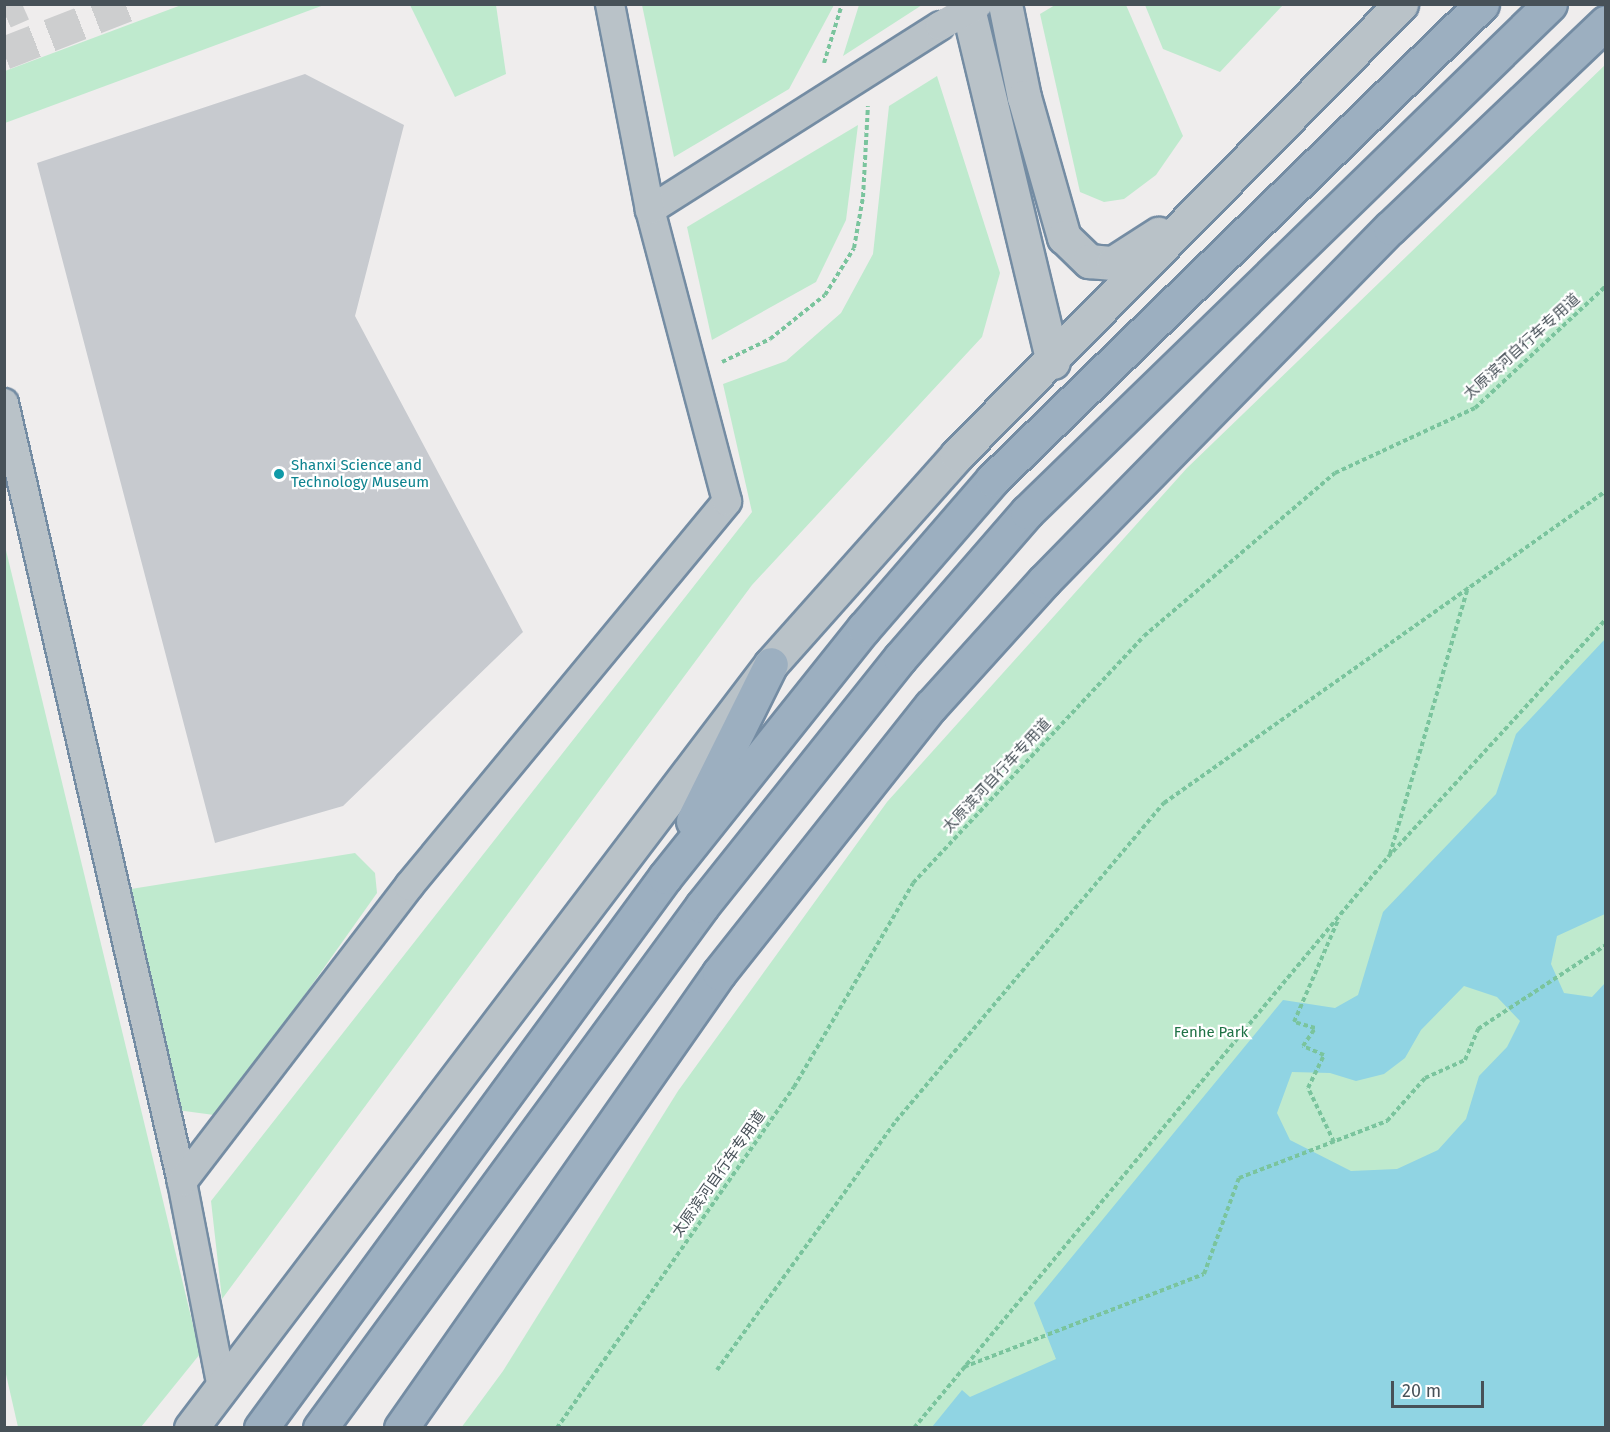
<!DOCTYPE html>
<html>
<head>
<meta charset="utf-8">
<style>
  body { margin:0 }
  #map { position:relative; width:1610px; height:1432px; overflow:hidden; background:#efeded; font-family:"Fira Sans","Noto Sans SC",sans-serif }
  div>[style] { position:absolute }
  .green>* { inset:0; background:#bfeace }
  .water>* { inset:0; background:#90d4e3 }
  .building>* { inset:0; background:#c7cacf }
  .tertiary-tunnel>* { height:33px; margin-top:-16.5px; transform-origin:0; background:repeating-linear-gradient(90deg,#cdcecf 0 33px,transparent 0 49px) }
  .path>* { height:4px; margin-top:-2px; transform-origin:0; background:repeating-linear-gradient(90deg,#7ac49d 0 4.5px,transparent 0 7.5px) }
  .roads { filter:drop-shadow(2px 0 #748ca3) drop-shadow(-2px 0 #748ca3) drop-shadow(0 2px #748ca3) drop-shadow(0 -2px #748ca3) }
  .pedestrian>* { height:28px; margin:-14px; padding:0 14px; transform-origin:14px; border-radius:14px; background:#b9c2c8 }
  .tertiary>* { height:33px; margin:-16.5px; padding:0 16.5px; transform-origin:16.5px; border-radius:16.5px; background:#b9c2c8 }
  .trunk>* { height:33px; margin:-16.5px; padding:0 16.5px; transform-origin:16.5px; border-radius:16.5px; background:#9cafc0 }
  .pedestrian-bridge>* { height:28px; margin:-14px; padding:0 14px; transform-origin:14px; border-radius:14px; background:#b9c2c8 }
  .dots>* { width:16px; height:16px; translate:-50% -50%; box-sizing:border-box; border:3px solid #fff; border-radius:50% }
  span { translate:-50% -50%; white-space:nowrap; text-align:center; line-height:1.15; -webkit-text-stroke:4.5px #fff; paint-order:stroke }
  .street-label { font-size:15px; color:#475158 }
  .culture-label { font-size:15px; color:#0d838f }
  .left { translate:0 -50%; text-align:left }
  .park-label { font-size:15px; color:#1f7246 }
  .frame { position:absolute; inset:0; border:6px solid #475158; pointer-events:none }
  .scale { position:absolute; left:1391px; top:1381px; width:93px; height:27px; box-sizing:border-box; border:3px solid #475158; border-top:0; padding-left:8px; font-size:18px; line-height:21px; white-space:nowrap; color:#475158; -webkit-text-stroke:4px #fff; paint-order:stroke }
</style>
</head>
<body>
<div id="map">
  <div class="green">
    <div style="clip-path:polygon(184px 4px,324px 5px,5px 123px,5px 71px)"></div>
    <div style="clip-path:polygon(410px 5px,496px 5px,506px 74px,455px 97px)"></div>
    <div style="clip-path:polygon(642px 5px,642px 4px,834px 5px,789px 89px,674px 157px)"></div>
    <div style="clip-path:polygon(859px 5px,859px 4px,922px 5px,843px 56px)"></div>
    <div style="clip-path:polygon(1055px 5px,1126px 5px,1183px 136px,1156px 175px,1124px 199px,1104px 202px,1080px 192px,1040px 14px)"></div>
    <div style="clip-path:polygon(1145px 5px,1283px 5px,1220px 72px,1163px 49px)"></div>
    <div style="clip-path:polygon(1605px 65px,1605px 1427px,461px 1428px,503px 1371px,678px 1091px,887px 802px,1187px 468px)"></div>
    <div style="clip-path:polygon(937px 76px,1000px 273px,982px 337px,752px 585px,222px 1299px,211px 1201px,752px 512px,723px 384px,786px 361px,841px 313px,873px 254px,889px 106px)"></div>
    <div style="clip-path:polygon(858px 125px,846px 220px,816px 282px,712px 340px,687px 227px)"></div>
    <div style="clip-path:polygon(4px 542px,200px 1354px,141px 1427px,18px 1427px,5px 1370px)"></div>
    <div style="clip-path:polygon(355px 853px,375px 873px,377px 893px,231px 1099px,214px 1115px,177px 1110px,170px 1102px,131px 889px)"></div>
  </div>
  <div class="water">
    <div style="clip-path:polygon(evenodd,1605px 639px,1605px 914px,1557px 936px,1551px 964px,1564px 993px,1592px 997px,1605px 983px,1605px 1427px,932px 1427px,962px 1390px,970px 1397px,1056px 1359px,1034px 1303px,1283px 1000px,1335px 1008px,1358px 995px,1383px 912px,1496px 794px,1516px 734px,1605px 639px,1464px 986px,1497px 997px,1520px 1021px,1507px 1047px,1479px 1076px,1466px 1119px,1438px 1150px,1397px 1169px,1351px 1171px,1290px 1140px,1277px 1113px,1292px 1072px,1330px 1073px,1356px 1081px,1384px 1074px,1405px 1058px,1421px 1030px,1464px 986px)"></div>
  </div>
  <div class="building">
    <div style="clip-path:polygon(305px 74px,404px 125px,355px 316px,523px 632px,343px 806px,215px 843px,37px 163px)"></div>
  </div>
  <div class="tertiary-tunnel">
    <div style="left:4px;top:12px;width:20px;rotate:-24deg"></div>
    <div style="left:4px;top:53px;width:135px;rotate:-21.3deg"></div>
  </div>
  <div class="path">
    <div style="left:824px;top:63px;width:62px;rotate:-73deg"></div>
    <div style="left:722px;top:362px;width:53px;rotate:-25.6deg"></div>
    <div style="left:770px;top:339px;width:70px;rotate:-38.7deg"></div>
    <div style="left:825px;top:295px;width:55px;rotate:-58.3deg"></div>
    <div style="left:854px;top:248px;width:52px;rotate:-80deg"></div>
    <div style="left:863px;top:197px;width:91px;rotate:-86.9deg"></div>
    <div style="left:1390px;top:854px;width:278px;rotate:-73.7deg"></div>
    <div style="left:1334px;top:1142px;width:60px;rotate:-115.7deg"></div>
    <div style="left:1308px;top:1088px;width:37px;rotate:-64deg"></div>
    <div style="left:1324px;top:1055px;width:23px;rotate:-157deg"></div>
    <div style="left:1303px;top:1046px;width:22px;rotate:-56deg"></div>
    <div style="left:1315px;top:1028px;width:22px;rotate:-164deg"></div>
    <div style="left:1294px;top:1022px;width:113px;rotate:-66.6deg"></div>
    <div style="left:964px;top:1367px;width:257px;rotate:-21.2deg"></div>
    <div style="left:1204px;top:1274px;width:102px;rotate:-70deg"></div>
    <div style="left:1239px;top:1178px;width:159px;rotate:-21.1deg"></div>
    <div style="left:1387px;top:1121px;width:57px;rotate:-48.5deg"></div>
    <div style="left:1425px;top:1078px;width:44px;rotate:-24.2deg"></div>
    <div style="left:1465px;top:1060px;width:34px;rotate:-67deg"></div>
    <div style="left:1478px;top:1029px;width:153px;rotate:-33.3deg"></div>
    <div style="left:717px;top:1370px;width:307px;rotate:-54.3deg"></div>
    <div style="left:896px;top:1121px;width:416px;rotate:-49.9deg"></div>
    <div style="left:1164px;top:803px;width:541px;rotate:-35.22deg"></div>
    <div style="left:557px;top:1428px;width:415px;rotate:-55.2deg"></div>
    <div style="left:794px;top:1087px;width:236px;rotate:-59.7deg"></div>
    <div style="left:913px;top:883px;width:338px;rotate:-46.9deg"></div>
    <div style="left:1144px;top:636px;width:251px;rotate:-40.5deg"></div>
    <div style="left:1335px;top:473px;width:154px;rotate:-24.9deg"></div>
    <div style="left:1475px;top:408px;width:179px;rotate:-43deg"></div>
    <div style="left:914px;top:1428px;width:742px;rotate:-50.3deg"></div>
    <div style="left:1388px;top:857px;width:323px;rotate:-47.5deg"></div>
  </div>
  <div class="roads">
    <div class="pedestrian">
      <div style="left:650px;top:210px;width:343px;rotate:-32.4deg"></div>
      <div style="left:4px;top:403px;width:799px;rotate:77.13deg"></div>
      <div style="left:182px;top:1182px;width:205px;rotate:79deg"></div>
      <div style="left:182px;top:1182px;width:373px;rotate:-52.5deg"></div>
      <div style="left:409px;top:886px;width:499px;rotate:-50.4deg"></div>
      <div style="left:727px;top:501px;width:301px;rotate:-104.8deg"></div>
      <div style="left:650px;top:210px;width:210px;rotate:-101deg"></div>
    </div>
    <div class="tertiary">
      <div style="left:967px;top:4px;width:368px;rotate:76.5deg"></div>
      <div style="left:1005px;top:4px;width:95px;rotate:78.5deg"></div>
      <div style="left:1024px;top:97px;width:146px;rotate:74.1deg"></div>
      <div style="left:1064px;top:237px;width:35px;rotate:44deg"></div>
      <div style="left:1089px;top:261px;width:24px;rotate:5deg"></div>
      <div style="left:1113px;top:263px;width:54px;rotate:-32.8deg"></div>
      <div style="left:191px;top:1428px;width:959px;rotate:-52.8deg"></div>
      <div style="left:771px;top:664px;width:280px;rotate:-48.3deg"></div>
      <div style="left:957px;top:455px;width:633px;rotate:-45.45deg"></div>
    </div>
    <div class="trunk">
      <div style="left:693px;top:821px;width:175px;rotate:-63.6deg"></div>
      <div style="left:261px;top:1428px;width:683px;rotate:-53.75deg"></div>
      <div style="left:665px;top:877px;width:319px;rotate:-51.4deg"></div>
      <div style="left:864px;top:628px;width:196px;rotate:-49.1deg"></div>
      <div style="left:992px;top:480px;width:683px;rotate:-44.17deg"></div>
      <div style="left:320px;top:1428px;width:647px;rotate:-53.8deg"></div>
      <div style="left:702px;top:906px;width:317px;rotate:-51.4deg"></div>
      <div style="left:900px;top:658px;width:194px;rotate:-49deg"></div>
      <div style="left:1027px;top:512px;width:729px;rotate:-44.17deg"></div>
      <div style="left:401px;top:1428px;width:555px;rotate:-55.05deg"></div>
      <div style="left:719px;top:973px;width:341px;rotate:-51.6deg"></div>
      <div style="left:931px;top:706px;width:169px;rotate:-47.9deg"></div>
      <div style="left:1044px;top:581px;width:494px;rotate:-45.6deg"></div>
      <div style="left:1390px;top:228px;width:298px;rotate:-43.6deg"></div>
    </div>
  </div>
  <div class="pedestrian-bridge">
    <div style="left:940px;top:26px;width:44px;rotate:-30.1deg"></div>
  </div>
  <div class="dots">
    <div style="left:279px;top:474px;background:#0f9aa8"></div>
  </div>
  <div class="street-label">
    <span style="left:1522px;top:347px;rotate:-42deg">太原滨河自行车专用道</span>
    <span style="left:997px;top:776px;rotate:-47deg">太原滨河自行车专用道</span>
    <span style="left:719px;top:1174px;rotate:-55deg">太原滨河自行车专用道</span>
  </div>
  <div class="culture-label">
    <span class="left" style="left:291px;top:474px">Shanxi Science and<br>Technology Museum</span>
  </div>
  <div class="park-label">
    <span style="left:1211px;top:1033px">Fenhe Park</span>
  </div>
  <div class="frame"></div>
  <div class="scale">20 m</div>
</div>
</body>
</html>
